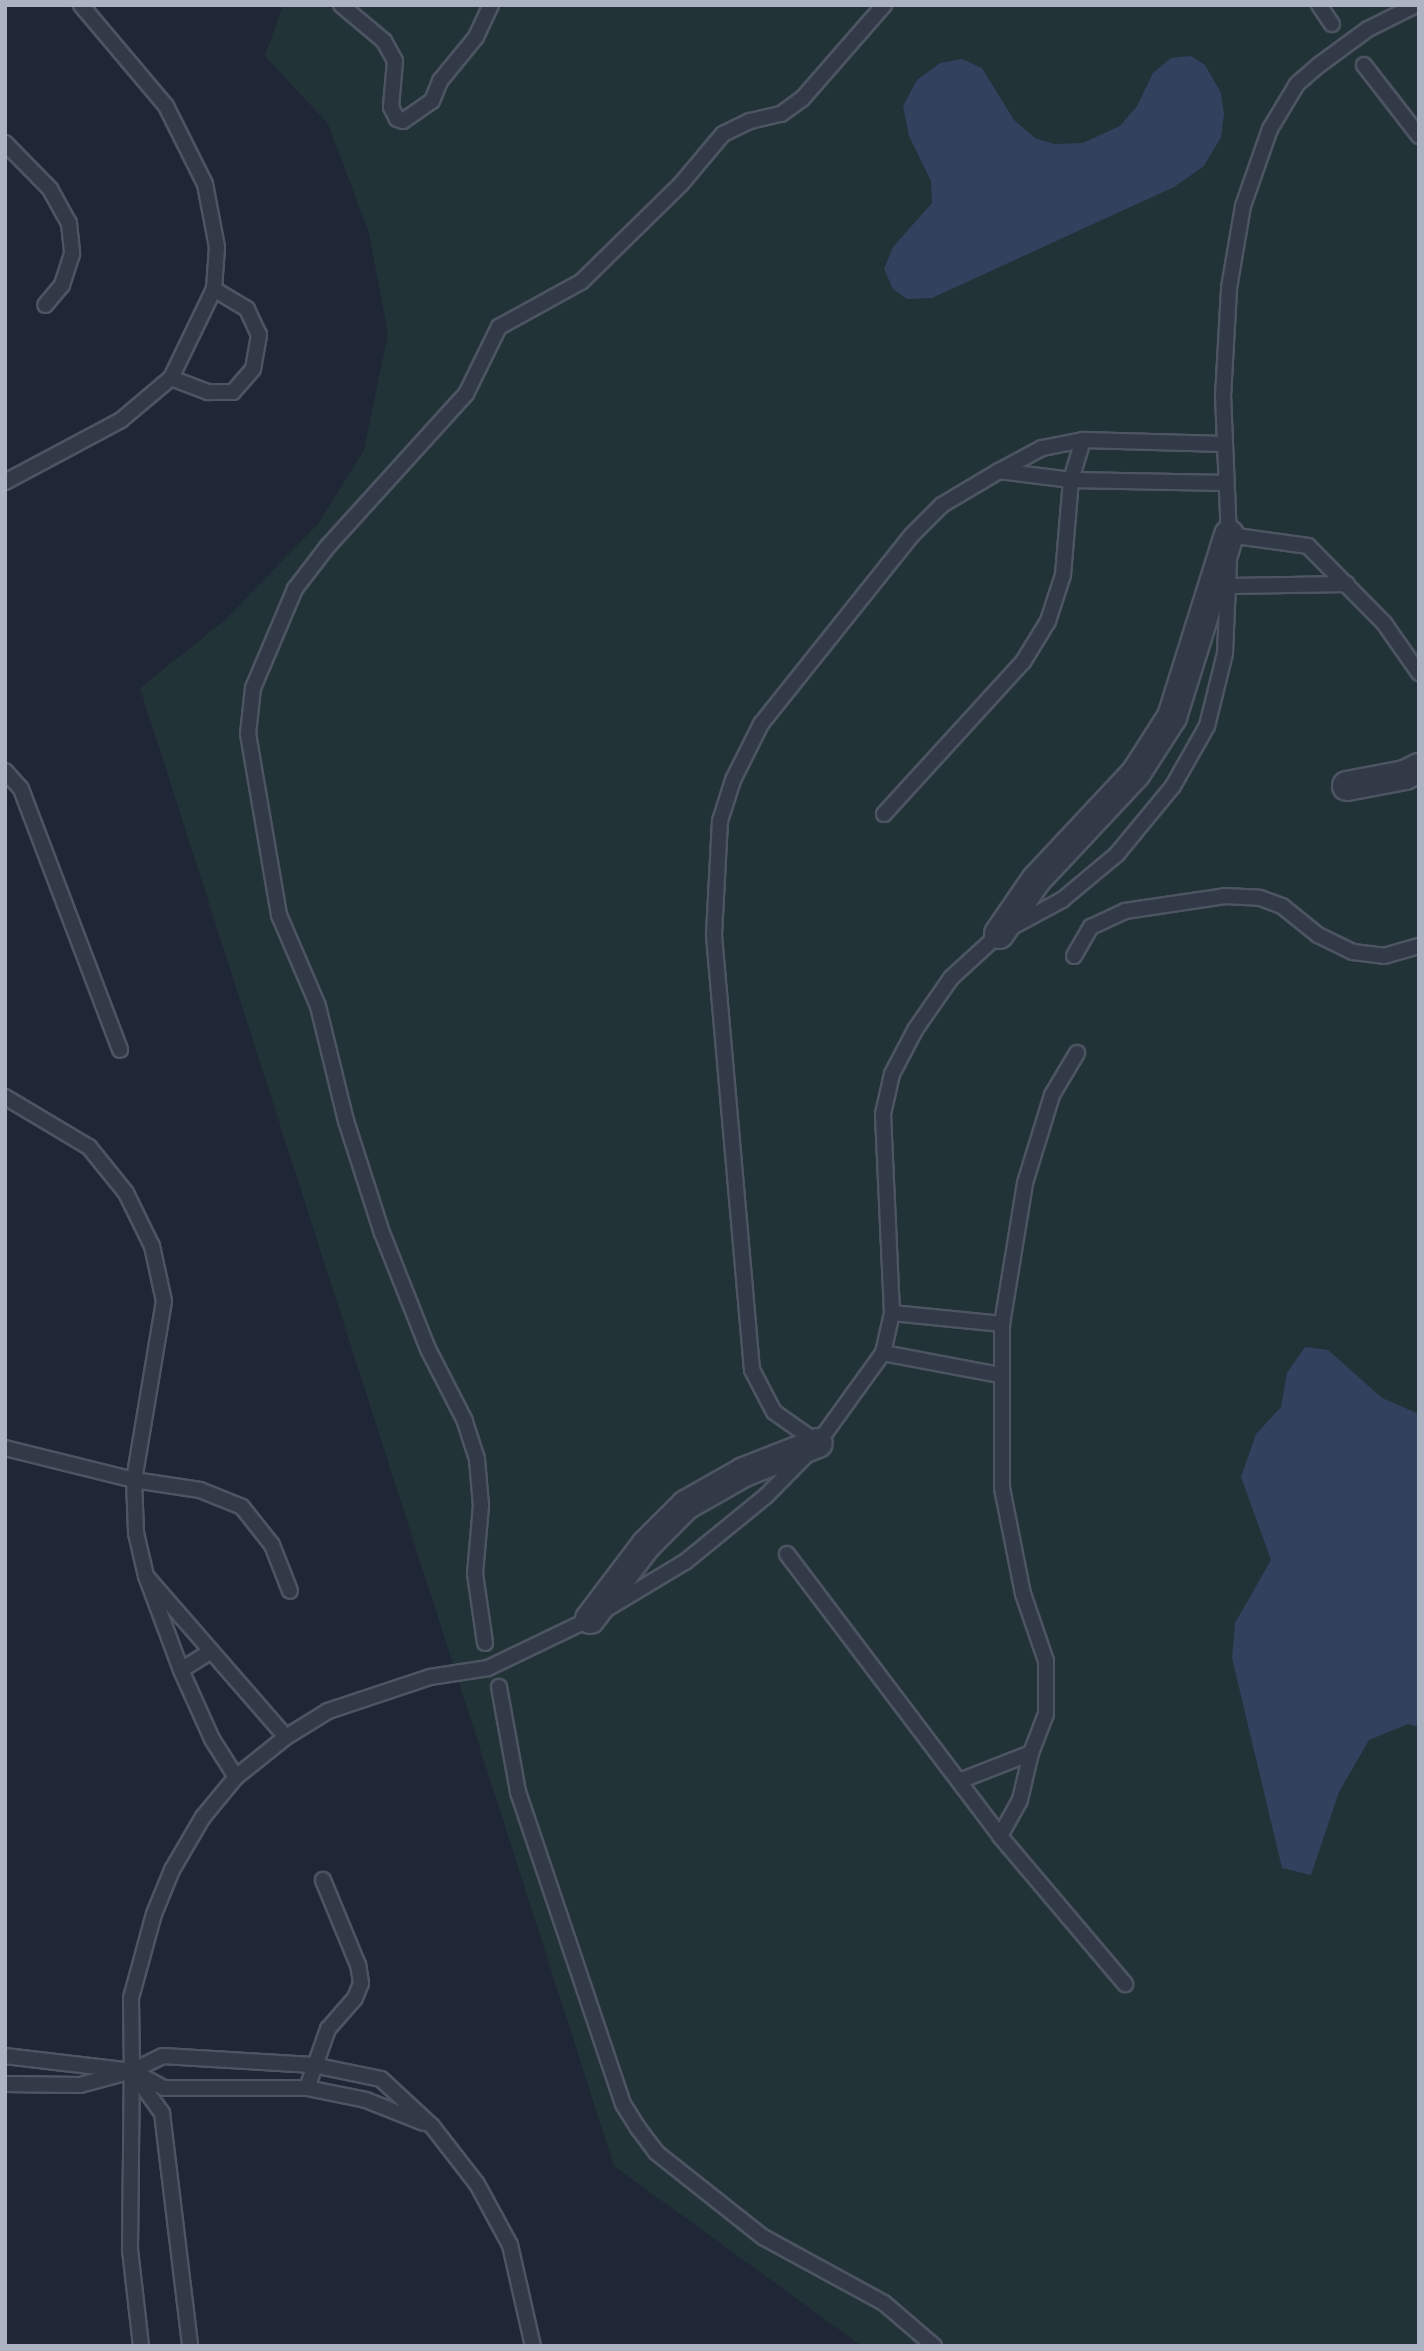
<!DOCTYPE html>
<html>
<head>
<meta charset="utf-8">
<style>
  body { margin:0 }
  #map { position:relative; width:1424px; height:2351px; overflow:hidden; background:#1f2736; font-family:Raleway,sans-serif }
  div>[style] { position:absolute }
  .green>* { inset:0; background:#213337 }
  .water>* { inset:0; background:#32415e }
  .roads { filter:drop-shadow(2px 0 #4d5462) drop-shadow(-2px 0 #4d5462) drop-shadow(0 2px #4d5462) drop-shadow(0 -2px #4d5462) }
  .lane>* { height:14px; margin:-7px; padding:0 7px; transform-origin:7px; border-radius:7px; background:#323947 }
  .street>* { height:28px; margin:-14px; padding:0 14px; transform-origin:14px; border-radius:14px; background:#323947 }
  span { translate:-50% -50%; white-space:nowrap; text-align:center; line-height:1.15; -webkit-text-stroke:5px #181e2b; paint-order:stroke }
  .frame { position:absolute; inset:0; border:7px solid #acb4c4; pointer-events:none }
</style>
</head>
<body>
<div id="map">
  <div class="green">
    <div style="clip-path:polygon(283px 5px,1419px 5px,1419px 2346px,862px 2346px,614px 2166px,140px 688px,224px 621px,318px 524px,364px 450px,388px 334px,369px 233px,328px 124px,265px 56px)"></div>
  </div>
  <div class="water">
    <div style="clip-path:polygon(1191px 56px,1205px 65px,1221px 93px,1224px 114px,1221px 137px,1204px 166px,1174px 187px,932px 298px,907px 299px,893px 289px,884px 269px,893px 247px,932px 203px,931px 181px,909px 136px,903px 106px,917px 80px,940px 63px,962px 59px,982px 68px,1014px 120px,1035px 138px,1054px 144px,1083px 143px,1120px 126px,1137px 106px,1153px 73px,1171px 58px)"></div>
    <div style="clip-path:polygon(1305px 1347px,1328px 1350px,1382px 1398px,1419px 1414px,1419px 1727px,1408px 1724px,1369px 1740px,1339px 1792px,1311px 1875px,1282px 1868px,1232px 1658px,1235px 1623px,1271px 1560px,1241px 1477px,1256px 1434px,1281px 1407px,1287px 1373px)"></div>
  </div>
  <div class="roads">
    <div class="lane">
      <div style="left:341px;top:5px;width:56px;rotate:39.9deg"></div>
      <div style="left:384px;top:41px;width:23px;rotate:61deg"></div>
      <div style="left:395px;top:61px;width:46px;rotate:95deg"></div>
      <div style="left:391px;top:107px;width:13px;rotate:63deg"></div>
      <div style="left:397px;top:119px;width:6px;rotate:18deg"></div>
      <div style="left:403px;top:121px;width:35px;rotate:-35deg"></div>
      <div style="left:432px;top:101px;width:22px;rotate:-68deg"></div>
      <div style="left:440px;top:81px;width:57px;rotate:-50.7deg"></div>
      <div style="left:476px;top:37px;width:35px;rotate:-65deg"></div>
      <div style="left:1319px;top:5px;width:23px;rotate:56deg"></div>
      <div style="left:1364px;top:65px;width:90px;rotate:52.2deg"></div>
      <div style="left:5px;top:143px;width:64px;rotate:45.6deg"></div>
      <div style="left:50px;top:189px;width:39px;rotate:61deg"></div>
      <div style="left:69px;top:223px;width:31px;rotate:84deg"></div>
      <div style="left:72px;top:254px;width:33px;rotate:108deg"></div>
      <div style="left:62px;top:285px;width:26px;rotate:130deg"></div>
      <div style="left:171px;top:378px;width:40px;rotate:21deg"></div>
      <div style="left:208px;top:392px;width:25px"></div>
      <div style="left:233px;top:392px;width:30px;rotate:-49deg"></div>
      <div style="left:253px;top:369px;width:35px;rotate:-80deg"></div>
      <div style="left:259px;top:335px;width:29px;rotate:-115deg"></div>
      <div style="left:247px;top:309px;width:39px;rotate:-149deg"></div>
      <div style="left:1224px;top:444px;width:141px;rotate:-178.4deg"></div>
      <div style="left:1083px;top:440px;width:42px;rotate:169deg"></div>
      <div style="left:1042px;top:448px;width:49px;rotate:151.9deg"></div>
      <div style="left:999px;top:471px;width:73px;rotate:7.1deg"></div>
      <div style="left:1071px;top:480px;width:155px;rotate:1.1deg"></div>
      <div style="left:5px;top:482px;width:132px;rotate:-28.1deg"></div>
      <div style="left:121px;top:420px;width:65px;rotate:-40deg"></div>
      <div style="left:171px;top:378px;width:99px;rotate:-64.2deg"></div>
      <div style="left:214px;top:289px;width:42px;rotate:-85.9deg"></div>
      <div style="left:217px;top:247px;width:64px;rotate:-100.8deg"></div>
      <div style="left:205px;top:184px;width:87px;rotate:-116.6deg"></div>
      <div style="left:166px;top:106px;width:132px;rotate:-130.1deg"></div>
      <div style="left:1229px;top:535px;width:80px;rotate:7.9deg"></div>
      <div style="left:1308px;top:546px;width:108px;rotate:45.4deg"></div>
      <div style="left:1384px;top:623px;width:61px;rotate:55deg"></div>
      <div style="left:1229px;top:538px;width:141px;rotate:-92.4deg"></div>
      <div style="left:1223px;top:397px;width:109px;rotate:-86.8deg"></div>
      <div style="left:1229px;top:288px;width:83px;rotate:-80.3deg"></div>
      <div style="left:1243px;top:206px;width:82px;rotate:-70.7deg"></div>
      <div style="left:1270px;top:129px;width:52px;rotate:-59deg"></div>
      <div style="left:1297px;top:84px;width:29px;rotate:-41deg"></div>
      <div style="left:1319px;top:65px;width:61px;rotate:-36.3deg"></div>
      <div style="left:1368px;top:29px;width:54px;rotate:-26.6deg"></div>
      <div style="left:1230px;top:586px;width:117px;rotate:-1deg"></div>
      <div style="left:5px;top:771px;width:24px;rotate:48deg"></div>
      <div style="left:21px;top:789px;width:279px;rotate:69.2deg"></div>
      <div style="left:884px;top:814px;width:206px;rotate:-47.6deg"></div>
      <div style="left:1023px;top:662px;width:48px;rotate:-58.6deg"></div>
      <div style="left:1048px;top:621px;width:48px;rotate:-71.9deg"></div>
      <div style="left:1063px;top:575px;width:95px;rotate:-85.2deg"></div>
      <div style="left:1071px;top:480px;width:42px;rotate:-73.3deg"></div>
      <div style="left:1074px;top:956px;width:34px;rotate:-60deg"></div>
      <div style="left:1091px;top:927px;width:38px;rotate:-25deg"></div>
      <div style="left:1125px;top:911px;width:101px;rotate:-8.5deg"></div>
      <div style="left:1225px;top:896px;width:35px;rotate:3deg"></div>
      <div style="left:1260px;top:898px;width:23px;rotate:20deg"></div>
      <div style="left:1282px;top:906px;width:46px;rotate:38.9deg"></div>
      <div style="left:1318px;top:935px;width:39px;rotate:26deg"></div>
      <div style="left:1353px;top:952px;width:31px;rotate:7deg"></div>
      <div style="left:1384px;top:956px;width:36px;rotate:-16deg"></div>
      <div style="left:5px;top:1097px;width:98px;rotate:30.8deg"></div>
      <div style="left:89px;top:1147px;width:59px;rotate:51.2deg"></div>
      <div style="left:126px;top:1193px;width:59px;rotate:63.9deg"></div>
      <div style="left:152px;top:1246px;width:56px;rotate:77.7deg"></div>
      <div style="left:164px;top:1301px;width:181px;rotate:99.5deg"></div>
      <div style="left:134px;top:1480px;width:53px;rotate:87.8deg"></div>
      <div style="left:136px;top:1533px;width:44px;rotate:76.9deg"></div>
      <div style="left:892px;top:1313px;width:111px;rotate:5.7deg"></div>
      <div style="left:883px;top:1353px;width:118px;rotate:10.7deg"></div>
      <div style="left:818px;top:1443px;width:54px;rotate:-144.8deg"></div>
      <div style="left:774px;top:1412px;width:47px;rotate:-117.6deg"></div>
      <div style="left:752px;top:1370px;width:437px;rotate:-95deg"></div>
      <div style="left:714px;top:935px;width:114px;rotate:-87deg"></div>
      <div style="left:720px;top:821px;width:43px;rotate:-72.4deg"></div>
      <div style="left:733px;top:780px;width:63px;rotate:-63.4deg"></div>
      <div style="left:761px;top:724px;width:242px;rotate:-51.4deg"></div>
      <div style="left:912px;top:535px;width:42px;rotate:-45deg"></div>
      <div style="left:942px;top:505px;width:66px;rotate:-30.8deg"></div>
      <div style="left:5px;top:1448px;width:133px;rotate:13.9deg"></div>
      <div style="left:134px;top:1480px;width:67px;rotate:8.6deg"></div>
      <div style="left:200px;top:1490px;width:45px;rotate:22deg"></div>
      <div style="left:242px;top:1507px;width:48px;rotate:51.7deg"></div>
      <div style="left:272px;top:1545px;width:49px;rotate:68.6deg"></div>
      <div style="left:787px;top:1554px;width:353px;rotate:52.9deg"></div>
      <div style="left:1000px;top:1836px;width:194px;rotate:49.8deg"></div>
      <div style="left:485px;top:1643px;width:70px;rotate:-98.2deg"></div>
      <div style="left:475px;top:1574px;width:68px;rotate:-85deg"></div>
      <div style="left:481px;top:1506px;width:47px;rotate:-94.9deg"></div>
      <div style="left:477px;top:1459px;width:40px;rotate:-108deg"></div>
      <div style="left:465px;top:1421px;width:81px;rotate:-117.2deg"></div>
      <div style="left:428px;top:1349px;width:125px;rotate:-111.6deg"></div>
      <div style="left:382px;top:1233px;width:118px;rotate:-107.8deg"></div>
      <div style="left:346px;top:1121px;width:118px;rotate:-103.7deg"></div>
      <div style="left:318px;top:1006px;width:99px;rotate:-113.2deg"></div>
      <div style="left:279px;top:915px;width:184px;rotate:-99.7deg"></div>
      <div style="left:248px;top:734px;width:46px;rotate:-83.8deg"></div>
      <div style="left:253px;top:688px;width:108px;rotate:-67deg"></div>
      <div style="left:295px;top:589px;width:54px;rotate:-52.5deg"></div>
      <div style="left:328px;top:546px;width:205px;rotate:-47.8deg"></div>
      <div style="left:466px;top:394px;width:75px;rotate:-63.8deg"></div>
      <div style="left:499px;top:327px;width:94px;rotate:-28.8deg"></div>
      <div style="left:581px;top:282px;width:140px;rotate:-44.4deg"></div>
      <div style="left:681px;top:184px;width:65px;rotate:-50deg"></div>
      <div style="left:723px;top:134px;width:30px;rotate:-26deg"></div>
      <div style="left:750px;top:121px;width:32px;rotate:-13deg"></div>
      <div style="left:781px;top:114px;width:26px;rotate:-36deg"></div>
      <div style="left:802px;top:99px;width:125px;rotate:-48.9deg"></div>
      <div style="left:181px;top:1670px;width:34px;rotate:-32deg"></div>
      <div style="left:499px;top:1687px;width:107px;rotate:79.7deg"></div>
      <div style="left:518px;top:1792px;width:329px;rotate:71.4deg"></div>
      <div style="left:623px;top:2104px;width:28px;rotate:58deg"></div>
      <div style="left:638px;top:2128px;width:31px;rotate:53deg"></div>
      <div style="left:657px;top:2153px;width:135px;rotate:38.4deg"></div>
      <div style="left:763px;top:2237px;width:138px;rotate:28.6deg"></div>
      <div style="left:884px;top:2303px;width:66px;rotate:40.7deg"></div>
      <div style="left:1031px;top:1753px;width:42px;rotate:-69deg"></div>
      <div style="left:1046px;top:1714px;width:53px;rotate:-90deg"></div>
      <div style="left:1046px;top:1661px;width:71px;rotate:-108.9deg"></div>
      <div style="left:1023px;top:1594px;width:108px;rotate:-101.2deg"></div>
      <div style="left:1002px;top:1488px;width:164px;rotate:-90deg"></div>
      <div style="left:1002px;top:1324px;width:143px;rotate:-80.7deg"></div>
      <div style="left:1025px;top:1183px;width:92px;rotate:-72.9deg"></div>
      <div style="left:1052px;top:1095px;width:49px;rotate:-59.2deg"></div>
      <div style="left:236px;top:1777px;width:45px;rotate:-122.3deg"></div>
      <div style="left:212px;top:1739px;width:76px;rotate:-114.2deg"></div>
      <div style="left:181px;top:1670px;width:100px;rotate:-110.4deg"></div>
      <div style="left:146px;top:1576px;width:213px;rotate:49deg"></div>
      <div style="left:962px;top:1780px;width:74px;rotate:-21.4deg"></div>
      <div style="left:1031px;top:1753px;width:48px;rotate:103.2deg"></div>
      <div style="left:1020px;top:1800px;width:41px;rotate:119.1deg"></div>
      <div style="left:5px;top:2056px;width:128px;rotate:6.7deg"></div>
      <div style="left:132px;top:2071px;width:36px;rotate:28deg"></div>
      <div style="left:164px;top:2088px;width:143px"></div>
      <div style="left:307px;top:2088px;width:60px;rotate:11.5deg"></div>
      <div style="left:366px;top:2100px;width:62px;rotate:21.6deg"></div>
      <div style="left:132px;top:2071px;width:73px;rotate:-90.8deg"></div>
      <div style="left:131px;top:1998px;width:87px;rotate:-74.7deg"></div>
      <div style="left:154px;top:1914px;width:48px;rotate:-67.8deg"></div>
      <div style="left:172px;top:1870px;width:61px;rotate:-59.7deg"></div>
      <div style="left:203px;top:1817px;width:52px;rotate:-50.5deg"></div>
      <div style="left:236px;top:1777px;width:64px;rotate:-38.7deg"></div>
      <div style="left:286px;top:1737px;width:49px;rotate:-31.8deg"></div>
      <div style="left:328px;top:1711px;width:108px;rotate:-18.4deg"></div>
      <div style="left:430px;top:1677px;width:59px;rotate:-8.8deg"></div>
      <div style="left:488px;top:1668px;width:113px;rotate:-25.7deg"></div>
      <div style="left:590px;top:1619px;width:111px;rotate:-31deg"></div>
      <div style="left:685px;top:1562px;width:104px;rotate:-39.2deg"></div>
      <div style="left:766px;top:1496px;width:74px;rotate:-45.5deg"></div>
      <div style="left:818px;top:1443px;width:111px;rotate:-54.2deg"></div>
      <div style="left:883px;top:1353px;width:41px;rotate:-77.3deg"></div>
      <div style="left:892px;top:1313px;width:199px;rotate:-92.6deg"></div>
      <div style="left:883px;top:1114px;width:41px;rotate:-77.3deg"></div>
      <div style="left:892px;top:1074px;width:50px;rotate:-62.4deg"></div>
      <div style="left:915px;top:1030px;width:63px;rotate:-55.3deg"></div>
      <div style="left:951px;top:978px;width:65px;rotate:-42.5deg"></div>
      <div style="left:999px;top:934px;width:72px;rotate:-28.4deg"></div>
      <div style="left:1062px;top:900px;width:72px;rotate:-39.9deg"></div>
      <div style="left:1117px;top:854px;width:88px;rotate:-50.5deg"></div>
      <div style="left:1173px;top:786px;width:69px;rotate:-60.5deg"></div>
      <div style="left:1207px;top:726px;width:75px;rotate:-76.1deg"></div>
      <div style="left:1225px;top:653px;width:91px;rotate:-87.5deg"></div>
      <div style="left:5px;top:2084px;width:75px;rotate:0.8deg"></div>
      <div style="left:80px;top:2085px;width:54px;rotate:-15.1deg"></div>
      <div style="left:132px;top:2071px;width:34px;rotate:-26deg"></div>
      <div style="left:163px;top:2056px;width:150px;rotate:3.4deg"></div>
      <div style="left:313px;top:2065px;width:69px;rotate:11.6deg"></div>
      <div style="left:381px;top:2079px;width:69px;rotate:42.7deg"></div>
      <div style="left:432px;top:2126px;width:73px;rotate:52.2deg"></div>
      <div style="left:477px;top:2184px;width:69px;rotate:61.6deg"></div>
      <div style="left:510px;top:2245px;width:104px;rotate:77.2deg"></div>
      <div style="left:307px;top:2088px;width:63px;rotate:-70.4deg"></div>
      <div style="left:328px;top:2029px;width:41px;rotate:-48.9deg"></div>
      <div style="left:355px;top:1998px;width:16px;rotate:-68deg"></div>
      <div style="left:361px;top:1983px;width:18px;rotate:-99deg"></div>
      <div style="left:358px;top:1965px;width:92px;rotate:-112.4deg"></div>
      <div style="left:141px;top:2346px;width:98px;rotate:-96.5deg"></div>
      <div style="left:130px;top:2249px;width:178px;rotate:-89.4deg"></div>
      <div style="left:132px;top:2071px;width:52px;rotate:54.5deg"></div>
      <div style="left:162px;top:2113px;width:235px;rotate:83.1deg"></div>
    </div>
    <div class="street">
      <div style="left:1347px;top:786px;width:59px;rotate:-10.7deg"></div>
      <div style="left:1405px;top:775px;width:16px;rotate:-27deg"></div>
      <div style="left:999px;top:934px;width:65px;rotate:-55.6deg"></div>
      <div style="left:1036px;top:880px;width:146px;rotate:-46.9deg"></div>
      <div style="left:1136px;top:773px;width:67px;rotate:-57.3deg"></div>
      <div style="left:1172px;top:717px;width:191px;rotate:-72.6deg"></div>
      <div style="left:590px;top:1619px;width:93px;rotate:-52.9deg"></div>
      <div style="left:646px;top:1545px;width:57px;rotate:-45deg"></div>
      <div style="left:686px;top:1505px;width:67px;rotate:-29.6deg"></div>
      <div style="left:744px;top:1472px;width:79px;rotate:-21.4deg"></div>
    </div>
  </div>
  <div class="frame"></div>
</div>
</body>
</html>
